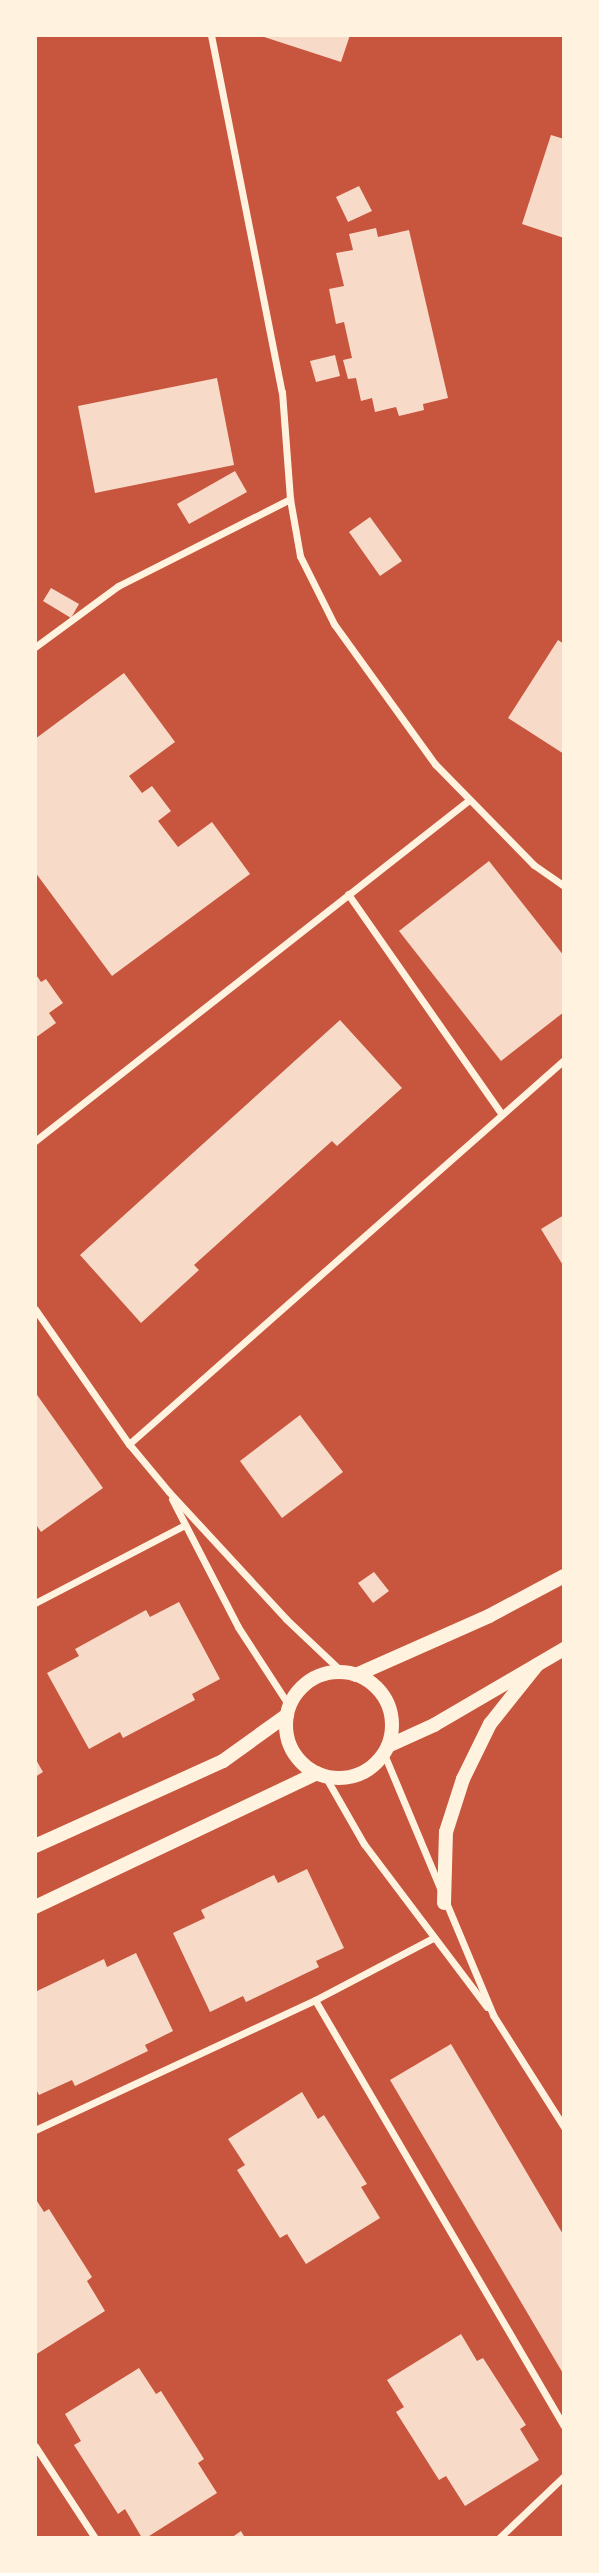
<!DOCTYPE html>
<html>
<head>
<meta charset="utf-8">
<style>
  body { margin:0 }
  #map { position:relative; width:599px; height:2573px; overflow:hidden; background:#c8553d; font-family:"Public Sans",sans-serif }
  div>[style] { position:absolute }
  .building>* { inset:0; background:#f7dbc8 }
  .minor>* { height:7px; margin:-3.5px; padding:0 3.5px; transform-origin:3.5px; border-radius:3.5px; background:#fff3e0 }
  .secondary>* { height:14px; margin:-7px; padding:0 7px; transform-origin:7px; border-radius:7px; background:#fff3e0 }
  .secondary>.ring { margin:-7px; padding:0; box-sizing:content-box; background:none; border:14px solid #fff3e0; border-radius:50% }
  span { translate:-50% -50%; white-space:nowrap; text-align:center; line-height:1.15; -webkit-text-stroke:5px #fff3e0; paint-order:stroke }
  .frame { position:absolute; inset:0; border:37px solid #fff3e0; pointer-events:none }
</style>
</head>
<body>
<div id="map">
  <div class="building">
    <div style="clip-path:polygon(258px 35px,350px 35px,341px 62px)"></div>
    <div style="clip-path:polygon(551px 135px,564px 139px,564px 238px,522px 224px)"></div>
    <div style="clip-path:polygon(359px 186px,372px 211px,348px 222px,336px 197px)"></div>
    <div style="clip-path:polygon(376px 228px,378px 237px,409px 230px,448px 398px,423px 404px,424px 410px,399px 416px,396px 407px,375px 412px,372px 398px,361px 401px,356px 378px,348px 379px,343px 360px,352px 358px,344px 322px,336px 324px,329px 289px,344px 286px,336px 253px,353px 250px,349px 234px)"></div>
    <div style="clip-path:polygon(335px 355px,340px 376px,316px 382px,310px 361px)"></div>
    <div style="clip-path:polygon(217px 378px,234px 465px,95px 493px,78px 406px)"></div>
    <div style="clip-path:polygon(235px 471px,247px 492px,189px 524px,177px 504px)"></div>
    <div style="clip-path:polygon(370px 517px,402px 561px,380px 576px,349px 532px)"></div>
    <div style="clip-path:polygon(51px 588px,79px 604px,71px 618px,43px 601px)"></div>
    <div style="clip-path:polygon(558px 640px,564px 644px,564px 754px,508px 718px)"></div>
    <div style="clip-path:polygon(124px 673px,175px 742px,129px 776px,142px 793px,152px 786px,171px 811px,158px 821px,178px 847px,212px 822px,250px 874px,112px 976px,35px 872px,35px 739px)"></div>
    <div style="clip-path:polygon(489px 861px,564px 956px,564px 1012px,501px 1061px,399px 931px)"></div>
    <div style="clip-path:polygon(35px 973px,41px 982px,46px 979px,63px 1003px,49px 1013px,56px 1023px,35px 1038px)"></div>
    <div style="clip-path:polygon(340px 1020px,402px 1088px,337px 1146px,332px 1141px,194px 1265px,199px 1270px,141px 1323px,80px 1255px)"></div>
    <div style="clip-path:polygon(564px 1215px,564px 1267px,541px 1229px)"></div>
    <div style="clip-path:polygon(35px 1392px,103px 1488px,41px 1532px,35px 1523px)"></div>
    <div style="clip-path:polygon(300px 1415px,343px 1472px,282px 1518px,240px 1461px)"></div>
    <div style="clip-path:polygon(374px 1572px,389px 1591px,373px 1603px,358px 1583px)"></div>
    <div style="clip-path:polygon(179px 1602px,220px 1679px,192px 1694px,195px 1700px,123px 1738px,120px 1732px,89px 1749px,47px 1673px,79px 1656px,75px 1649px,146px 1610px,150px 1617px)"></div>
    <div style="clip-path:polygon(35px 1758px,43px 1772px,35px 1777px)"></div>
    <div style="clip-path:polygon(307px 1869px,344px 1948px,316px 1961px,319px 1967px,246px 2002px,243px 1996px,210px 2012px,173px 1933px,205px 1918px,201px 1910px,274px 1875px,278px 1883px)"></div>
    <div style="clip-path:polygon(136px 1953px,173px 2031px,145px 2045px,148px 2051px,75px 2086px,72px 2080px,39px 2095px,35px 2087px,35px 1992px,104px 1959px,107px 1967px)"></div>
    <div style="clip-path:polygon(451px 2044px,564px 2236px,564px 2375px,390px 2080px)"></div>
    <div style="clip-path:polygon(302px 2092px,318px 2119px,324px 2115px,367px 2184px,361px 2187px,380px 2218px,306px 2264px,287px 2234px,280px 2238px,237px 2170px,245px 2165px,228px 2139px)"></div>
    <div style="clip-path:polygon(35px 2198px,44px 2212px,49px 2209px,92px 2277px,87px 2281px,105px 2311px,35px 2355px)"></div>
    <div style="clip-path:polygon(461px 2334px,477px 2361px,483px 2358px,526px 2425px,520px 2429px,539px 2460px,465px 2506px,446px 2476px,439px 2480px,396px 2412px,404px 2407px,387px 2380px)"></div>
    <div style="clip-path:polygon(139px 2368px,156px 2394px,161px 2391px,204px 2459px,198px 2463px,217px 2493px,146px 2538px,142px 2538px,125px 2509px,118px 2514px,74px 2445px,81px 2441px,65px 2414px)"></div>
    <div style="clip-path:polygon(241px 2531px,245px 2538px,231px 2538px)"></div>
  </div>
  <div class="minor">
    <div style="left:211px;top:35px;width:364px;rotate:78.8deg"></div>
    <div style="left:282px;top:392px;width:107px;rotate:85.7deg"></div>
    <div style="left:290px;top:499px;width:58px;rotate:80deg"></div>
    <div style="left:300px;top:556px;width:76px;rotate:63.4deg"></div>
    <div style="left:334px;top:624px;width:173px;rotate:54.2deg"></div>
    <div style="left:435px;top:764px;width:141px;rotate:45.6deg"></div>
    <div style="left:534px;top:865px;width:37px;rotate:35deg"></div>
    <div style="left:35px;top:647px;width:103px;rotate:-36.3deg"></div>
    <div style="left:118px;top:586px;width:193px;rotate:-26.8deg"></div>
    <div style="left:348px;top:894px;width:269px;rotate:55.1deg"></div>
    <div style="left:35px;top:1141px;width:552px;rotate:-38.16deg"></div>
    <div style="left:35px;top:1309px;width:165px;rotate:55.2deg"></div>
    <div style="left:129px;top:1444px;width:62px;rotate:50.2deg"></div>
    <div style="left:169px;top:1492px;width:173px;rotate:47.3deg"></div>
    <div style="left:286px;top:1619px;width:77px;rotate:43.4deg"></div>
    <div style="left:129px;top:1444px;width:580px;rotate:-41.44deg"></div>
    <div style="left:172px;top:1499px;width:144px;rotate:62.7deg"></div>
    <div style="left:238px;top:1627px;width:95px;rotate:57deg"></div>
    <div style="left:35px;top:1603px;width:169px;rotate:-27.5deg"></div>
    <div style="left:384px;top:1754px;width:283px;rotate:67.3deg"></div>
    <div style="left:493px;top:2015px;width:133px;rotate:57.6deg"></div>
    <div style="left:325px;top:1776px;width:78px;rotate:60.2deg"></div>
    <div style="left:364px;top:1844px;width:204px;rotate:53deg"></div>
    <div style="left:315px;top:2000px;width:493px;rotate:59.7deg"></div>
    <div style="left:35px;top:2130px;width:309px;rotate:-24.9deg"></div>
    <div style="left:315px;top:2000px;width:133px;rotate:-27.7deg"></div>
    <div style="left:35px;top:2446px;width:110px;rotate:56.9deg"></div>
    <div style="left:499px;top:2538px;width:90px;rotate:-43.6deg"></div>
  </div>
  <div class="secondary">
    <div class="ring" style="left:286px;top:1672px;width:92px;height:92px"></div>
    <div style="left:356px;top:1675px;width:145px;rotate:-23.9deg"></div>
    <div style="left:489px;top:1616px;width:85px;rotate:-28.1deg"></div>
    <div style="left:388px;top:1746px;width:51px;rotate:-24.5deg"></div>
    <div style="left:434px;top:1725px;width:151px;rotate:-30.3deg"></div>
    <div style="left:35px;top:1846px;width:206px;rotate:-24.3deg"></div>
    <div style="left:223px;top:1761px;width:79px;rotate:-35.7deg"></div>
    <div style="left:444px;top:1903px;width:71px;rotate:-88.4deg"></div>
    <div style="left:446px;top:1832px;width:56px;rotate:-72.2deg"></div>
    <div style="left:463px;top:1779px;width:61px;rotate:-63.9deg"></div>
    <div style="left:490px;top:1724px;width:75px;rotate:-51.5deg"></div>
    <div style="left:35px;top:1907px;width:312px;rotate:-25.4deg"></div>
  </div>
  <div class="frame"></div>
</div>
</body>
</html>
